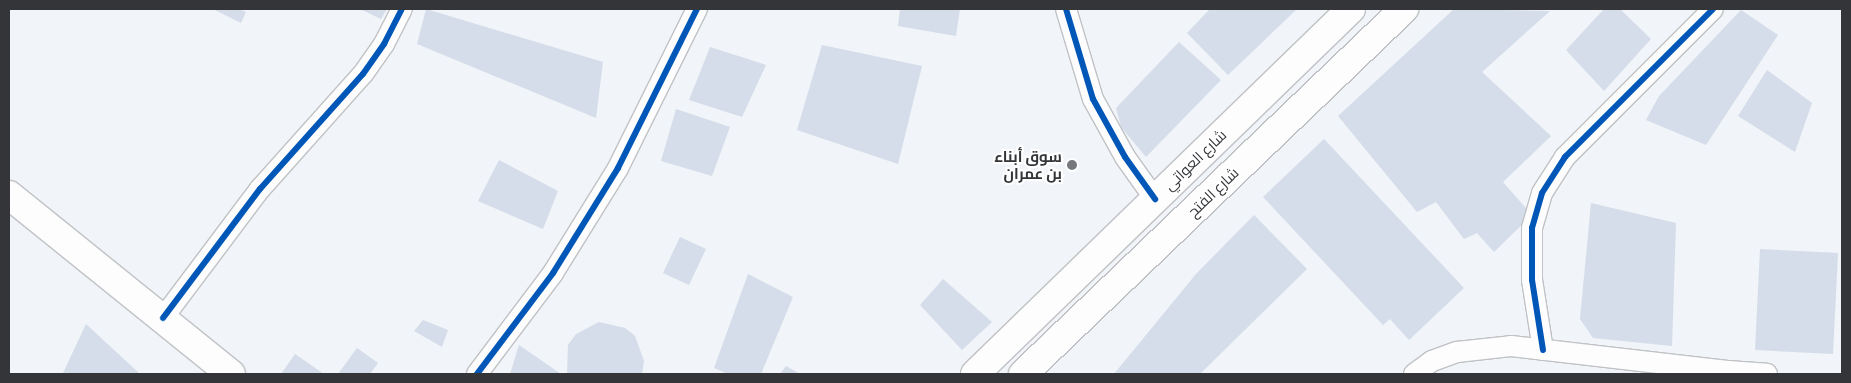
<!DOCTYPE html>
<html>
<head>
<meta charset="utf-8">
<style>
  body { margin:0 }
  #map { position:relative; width:1851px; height:383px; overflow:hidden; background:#f1f4f8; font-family:Manrope,Cairo,sans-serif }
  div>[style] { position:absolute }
  .building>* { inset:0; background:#d4dde9 }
  .roads { filter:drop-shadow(1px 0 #c0c2c5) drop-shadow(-1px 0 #c0c2c5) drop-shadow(0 1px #c0c2c5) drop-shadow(0 -1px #c0c2c5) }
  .street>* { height:20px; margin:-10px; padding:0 10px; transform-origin:10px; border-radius:10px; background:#fdfdfe }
  .secondary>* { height:28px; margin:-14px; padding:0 14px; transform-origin:14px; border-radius:14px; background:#fdfdfe }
  .primary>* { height:28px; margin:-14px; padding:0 14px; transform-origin:14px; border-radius:14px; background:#fdfdfe }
  .cycleway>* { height:6px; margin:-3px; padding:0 3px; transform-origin:3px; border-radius:3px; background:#0057b8 }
  .dots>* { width:14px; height:14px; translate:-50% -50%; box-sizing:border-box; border:2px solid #fff; border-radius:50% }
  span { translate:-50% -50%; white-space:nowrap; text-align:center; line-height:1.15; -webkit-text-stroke:4px #fff; paint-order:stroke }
  .poi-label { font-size:15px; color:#333538; font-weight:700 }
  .right { translate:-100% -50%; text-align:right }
  .street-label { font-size:15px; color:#333538 }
  .frame { position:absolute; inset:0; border:10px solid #333538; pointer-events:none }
</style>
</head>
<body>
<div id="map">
  <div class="building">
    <div style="clip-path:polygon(213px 9px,239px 9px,246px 12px,241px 23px)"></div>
    <div style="clip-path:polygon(360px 9px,387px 9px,381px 19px)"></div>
    <div style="clip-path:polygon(426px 9px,603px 62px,596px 118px,417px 44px)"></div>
    <div style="clip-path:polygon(900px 9px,960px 9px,956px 36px,898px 26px)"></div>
    <div style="clip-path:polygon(1210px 9px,1297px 9px,1228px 75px,1187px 33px)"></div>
    <div style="clip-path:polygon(1454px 9px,1550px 11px,1482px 72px,1551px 136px,1503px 182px,1532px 215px,1494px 252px,1477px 233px,1464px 239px,1436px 202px,1417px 212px,1338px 116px)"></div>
    <div style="clip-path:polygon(1604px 9px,1620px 9px,1651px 39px,1604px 91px,1566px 50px)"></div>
    <div style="clip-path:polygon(1741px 10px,1778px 35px,1706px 145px,1646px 120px,1659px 96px)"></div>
    <div style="clip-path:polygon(1179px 42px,1221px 80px,1146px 157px,1121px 127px,1116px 108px)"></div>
    <div style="clip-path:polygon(822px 45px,922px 66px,898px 164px,797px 130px)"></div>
    <div style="clip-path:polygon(710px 47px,766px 65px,742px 117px,689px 100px)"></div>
    <div style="clip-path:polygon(1767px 70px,1812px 103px,1795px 152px,1738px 116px)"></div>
    <div style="clip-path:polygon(676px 109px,730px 127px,712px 176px,661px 161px)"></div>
    <div style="clip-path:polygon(1324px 139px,1464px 288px,1409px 340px,1390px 319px,1383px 325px,1263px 197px)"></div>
    <div style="clip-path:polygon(499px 160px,558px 191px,543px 229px,478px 201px)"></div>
    <div style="clip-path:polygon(1591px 203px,1676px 223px,1672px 346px,1593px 338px,1580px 319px)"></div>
    <div style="clip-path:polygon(1254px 215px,1307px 269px,1200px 374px,1114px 374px,1196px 274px)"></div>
    <div style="clip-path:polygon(680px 237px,706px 249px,689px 285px,663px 273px)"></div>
    <div style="clip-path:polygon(1760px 249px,1838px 253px,1833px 354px,1755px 350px)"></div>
    <div style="clip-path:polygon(748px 274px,793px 297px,761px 374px,728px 374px,714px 368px)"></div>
    <div style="clip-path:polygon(943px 279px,992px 322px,962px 350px,920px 305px)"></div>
    <div style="clip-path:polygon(423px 320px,448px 330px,442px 347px,414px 331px)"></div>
    <div style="clip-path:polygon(599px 322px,625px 328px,635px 336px,644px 361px,642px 374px,567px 374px,568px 345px,576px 334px)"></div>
    <div style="clip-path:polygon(86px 324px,140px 374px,63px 373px)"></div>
    <div style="clip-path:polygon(519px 345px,561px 374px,510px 374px)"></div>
    <div style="clip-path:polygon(357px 348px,378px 363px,370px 374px,338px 374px)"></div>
    <div style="clip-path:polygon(295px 354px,324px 374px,281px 374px)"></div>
    <div style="clip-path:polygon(786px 366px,800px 374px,780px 374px)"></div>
  </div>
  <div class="roads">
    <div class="street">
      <div style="left:1066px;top:9px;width:94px;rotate:73.3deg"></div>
      <div style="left:1093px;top:99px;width:66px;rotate:61.1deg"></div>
      <div style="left:1125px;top:157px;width:52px;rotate:54.5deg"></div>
      <div style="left:163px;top:318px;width:161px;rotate:-53.1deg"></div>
      <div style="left:260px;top:189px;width:154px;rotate:-48.2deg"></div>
      <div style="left:363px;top:74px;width:37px;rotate:-55deg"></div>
      <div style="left:384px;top:44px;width:39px;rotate:-63deg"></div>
      <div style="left:1543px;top:350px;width:71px;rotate:-98.9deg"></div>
      <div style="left:1532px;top:280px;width:52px;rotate:-90deg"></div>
      <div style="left:1532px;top:228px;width:36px;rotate:-74deg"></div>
      <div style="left:1542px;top:193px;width:43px;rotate:-57.4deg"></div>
      <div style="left:1565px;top:157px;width:209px;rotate:-45deg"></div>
      <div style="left:477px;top:374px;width:126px;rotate:-53deg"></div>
      <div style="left:553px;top:273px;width:123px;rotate:-58.2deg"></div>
      <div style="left:618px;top:168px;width:178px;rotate:-63.6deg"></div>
      <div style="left:1414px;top:374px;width:22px;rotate:-36deg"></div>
      <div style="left:1432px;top:361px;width:27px;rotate:-20deg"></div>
      <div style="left:1457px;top:352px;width:54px;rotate:-6.3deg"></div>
      <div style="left:1511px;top:346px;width:218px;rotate:6.6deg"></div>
      <div style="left:1723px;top:374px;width:6px;rotate:-31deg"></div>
      <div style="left:1728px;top:371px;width:39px;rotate:4deg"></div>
    </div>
    <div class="secondary">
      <div style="left:9px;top:195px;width:285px;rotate:38.9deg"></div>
    </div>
    <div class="primary">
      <div style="left:975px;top:374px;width:524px;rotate:-44.15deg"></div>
      <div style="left:1023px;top:374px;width:528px;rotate:-43.77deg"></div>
    </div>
  </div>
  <div class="cycleway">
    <div style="left:1066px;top:9px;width:94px;rotate:73.3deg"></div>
    <div style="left:1093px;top:99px;width:66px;rotate:61.1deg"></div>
    <div style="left:1125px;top:157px;width:52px;rotate:54.5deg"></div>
    <div style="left:163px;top:318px;width:161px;rotate:-53.1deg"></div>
    <div style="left:260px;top:189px;width:154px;rotate:-48.2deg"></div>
    <div style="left:363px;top:74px;width:37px;rotate:-55deg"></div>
    <div style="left:384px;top:44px;width:39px;rotate:-63deg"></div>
    <div style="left:1543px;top:350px;width:71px;rotate:-98.9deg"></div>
    <div style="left:1532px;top:280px;width:52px;rotate:-90deg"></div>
    <div style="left:1532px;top:228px;width:36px;rotate:-74deg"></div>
    <div style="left:1542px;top:193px;width:43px;rotate:-57.4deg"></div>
    <div style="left:1565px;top:157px;width:209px;rotate:-45deg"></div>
    <div style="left:477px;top:374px;width:126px;rotate:-53deg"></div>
    <div style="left:553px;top:273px;width:123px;rotate:-58.2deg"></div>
    <div style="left:618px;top:168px;width:178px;rotate:-63.6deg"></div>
  </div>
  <div class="dots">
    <div style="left:1072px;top:165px;background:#76787b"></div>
  </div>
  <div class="poi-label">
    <span class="right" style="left:1062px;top:165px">سوق أبناء<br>بن عمران</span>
  </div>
  <div class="street-label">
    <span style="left:1195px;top:160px;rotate:-44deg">شارع العواتي</span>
    <span style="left:1213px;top:192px;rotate:-44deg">شارع الفتح</span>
  </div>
  <div class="frame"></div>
</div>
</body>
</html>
